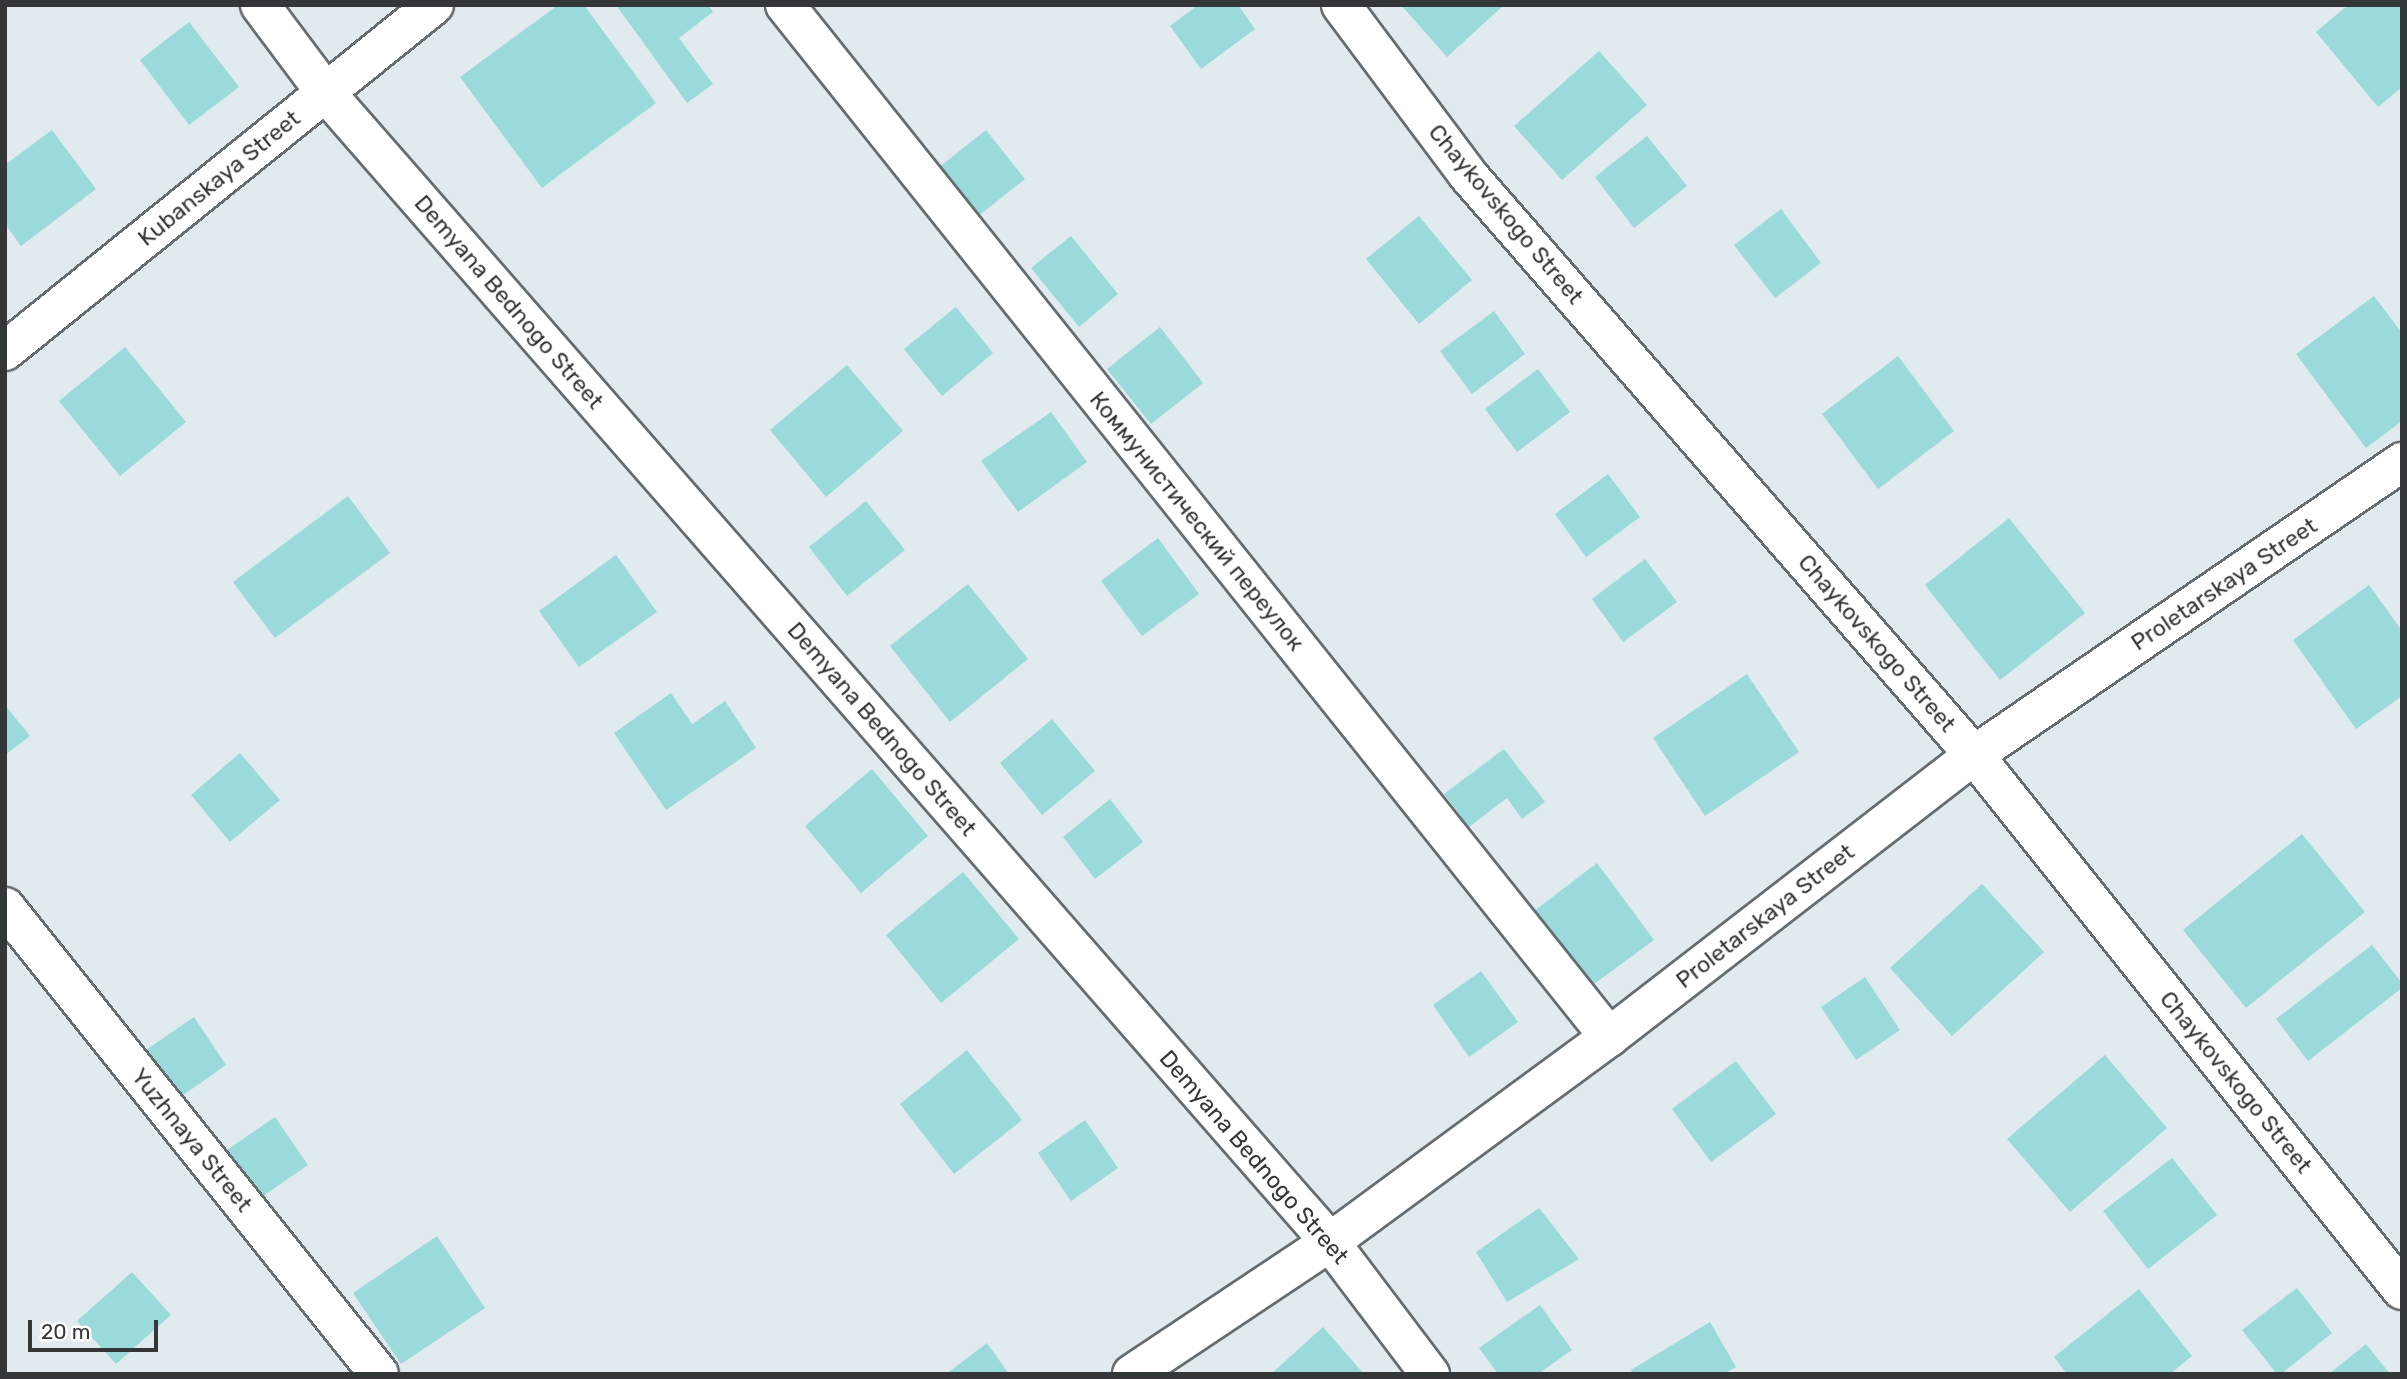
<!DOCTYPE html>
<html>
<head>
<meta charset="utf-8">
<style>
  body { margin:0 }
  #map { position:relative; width:2407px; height:1379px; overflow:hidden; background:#e1eaee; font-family:Rubik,sans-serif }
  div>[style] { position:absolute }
  .building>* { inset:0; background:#9adada }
  .roads { filter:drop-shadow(2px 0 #656d70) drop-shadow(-2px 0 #656d70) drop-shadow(0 2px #656d70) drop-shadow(0 -2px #656d70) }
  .minor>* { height:38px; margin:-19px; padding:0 19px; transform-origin:19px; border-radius:19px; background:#fff }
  span { translate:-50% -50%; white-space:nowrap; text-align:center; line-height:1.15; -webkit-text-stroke:5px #fff; paint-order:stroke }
  .street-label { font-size:23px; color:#333738 }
  .frame { position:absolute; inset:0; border:7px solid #333738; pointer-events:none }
  .scale { position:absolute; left:28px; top:1320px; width:130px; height:32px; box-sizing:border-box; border:4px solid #333738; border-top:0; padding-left:9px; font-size:21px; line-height:24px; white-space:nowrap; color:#333738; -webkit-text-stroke:5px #fff; paint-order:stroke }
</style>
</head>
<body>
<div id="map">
  <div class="building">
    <div style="clip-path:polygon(558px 5px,584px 5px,656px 103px,542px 188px,460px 77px)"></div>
    <div style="clip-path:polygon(616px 5px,708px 5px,713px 12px,679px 38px,713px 84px,687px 103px)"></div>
    <div style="clip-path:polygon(1198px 5px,1238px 5px,1255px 29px,1201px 69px,1170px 26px)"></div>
    <div style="clip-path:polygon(1401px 5px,1504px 5px,1447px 57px)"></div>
    <div style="clip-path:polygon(2348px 5px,2402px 5px,2402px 87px,2378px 107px,2316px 32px)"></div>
    <div style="clip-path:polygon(189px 22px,239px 87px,189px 125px,140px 60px)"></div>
    <div style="clip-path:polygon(1599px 51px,1647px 105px,1562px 180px,1514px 126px)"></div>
    <div style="clip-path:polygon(52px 130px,96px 189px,21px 246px,5px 224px,5px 165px)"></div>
    <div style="clip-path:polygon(986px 130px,1025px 179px,972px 221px,933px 172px)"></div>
    <div style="clip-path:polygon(1647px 136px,1687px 186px,1634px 228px,1595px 177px)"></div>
    <div style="clip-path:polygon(1781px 209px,1821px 263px,1775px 298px,1734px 245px)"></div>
    <div style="clip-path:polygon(1419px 216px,1472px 280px,1419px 324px,1366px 259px)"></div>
    <div style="clip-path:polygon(1071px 236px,1118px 294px,1079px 327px,1031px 268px)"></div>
    <div style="clip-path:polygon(2374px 296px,2402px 333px,2402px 421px,2366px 448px,2296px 354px)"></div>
    <div style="clip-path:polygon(956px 307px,993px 353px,942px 396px,904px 349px)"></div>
    <div style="clip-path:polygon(1494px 311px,1525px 354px,1472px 394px,1440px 351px)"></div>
    <div style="clip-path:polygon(1160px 327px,1203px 383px,1151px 424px,1107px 369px)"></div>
    <div style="clip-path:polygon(125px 347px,186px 422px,120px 476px,59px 401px)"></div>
    <div style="clip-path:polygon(1898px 356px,1954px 431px,1878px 489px,1822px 414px)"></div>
    <div style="clip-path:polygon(847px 365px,903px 431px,826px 497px,770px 430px)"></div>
    <div style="clip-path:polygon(1538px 369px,1570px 412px,1517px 452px,1485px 409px)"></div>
    <div style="clip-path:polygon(1051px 412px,1087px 462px,1018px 512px,981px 461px)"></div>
    <div style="clip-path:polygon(1608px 474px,1640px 517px,1586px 557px,1555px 514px)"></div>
    <div style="clip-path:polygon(348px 496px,390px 553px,275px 638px,233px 582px)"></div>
    <div style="clip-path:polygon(866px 501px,905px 550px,847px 596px,809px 547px)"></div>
    <div style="clip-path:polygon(2009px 518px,2085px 613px,2000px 680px,1925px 585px)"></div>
    <div style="clip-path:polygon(1158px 538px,1199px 594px,1142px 636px,1101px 581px)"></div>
    <div style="clip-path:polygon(616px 555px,657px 612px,579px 667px,539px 611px)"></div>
    <div style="clip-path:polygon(1645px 559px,1677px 602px,1623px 642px,1592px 599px)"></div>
    <div style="clip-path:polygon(968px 584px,1028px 659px,950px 722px,890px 646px)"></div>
    <div style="clip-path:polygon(2369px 585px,2402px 631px,2402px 696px,2356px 729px,2293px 640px)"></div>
    <div style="clip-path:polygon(1747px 674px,1799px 752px,1705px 816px,1653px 738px)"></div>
    <div style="clip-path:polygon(671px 693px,692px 724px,725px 701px,756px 748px,666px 810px,614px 733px)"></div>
    <div style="clip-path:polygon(5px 705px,30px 736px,5px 755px)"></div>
    <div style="clip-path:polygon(1052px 719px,1095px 771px,1042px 815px,1000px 763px)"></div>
    <div style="clip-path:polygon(1504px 749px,1545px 802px,1522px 819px,1507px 798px,1469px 827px,1444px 794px)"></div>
    <div style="clip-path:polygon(240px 753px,280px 800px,230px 842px,191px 795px)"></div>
    <div style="clip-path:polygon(872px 769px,928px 836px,861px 893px,805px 826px)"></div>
    <div style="clip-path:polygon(1110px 799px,1143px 842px,1095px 879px,1063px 837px)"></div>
    <div style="clip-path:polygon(2302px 834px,2365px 912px,2246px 1008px,2183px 930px)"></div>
    <div style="clip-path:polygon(1597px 863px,1654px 940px,1590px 987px,1534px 911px)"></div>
    <div style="clip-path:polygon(963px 872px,1019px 939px,941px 1003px,886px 935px)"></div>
    <div style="clip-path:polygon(1982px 884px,2044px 952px,1952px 1036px,1890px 968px)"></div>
    <div style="clip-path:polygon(2372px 945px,2402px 983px,2402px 988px,2308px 1061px,2276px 1019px)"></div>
    <div style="clip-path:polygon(1481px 971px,1518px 1022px,1469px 1057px,1433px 1005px)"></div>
    <div style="clip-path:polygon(1865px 977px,1900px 1030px,1856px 1060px,1821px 1007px)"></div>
    <div style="clip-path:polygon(194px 1017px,226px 1065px,179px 1098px,146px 1050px)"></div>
    <div style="clip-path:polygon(967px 1050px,1022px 1120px,954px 1174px,900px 1104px)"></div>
    <div style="clip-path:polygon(2105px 1055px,2167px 1128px,2070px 1212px,2007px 1139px)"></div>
    <div style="clip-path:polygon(1736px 1061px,1776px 1114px,1711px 1162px,1672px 1109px)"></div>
    <div style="clip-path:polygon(275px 1117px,308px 1165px,260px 1198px,227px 1150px)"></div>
    <div style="clip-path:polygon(1085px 1120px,1118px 1168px,1071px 1201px,1038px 1153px)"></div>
    <div style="clip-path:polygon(2172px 1158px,2217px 1215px,2148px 1269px,2103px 1211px)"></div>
    <div style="clip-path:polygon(1539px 1208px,1579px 1259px,1507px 1302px,1476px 1252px)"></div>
    <div style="clip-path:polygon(437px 1236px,485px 1308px,401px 1364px,353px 1293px)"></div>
    <div style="clip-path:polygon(132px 1272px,171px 1315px,116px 1364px,77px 1321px)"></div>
    <div style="clip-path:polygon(2297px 1288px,2332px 1333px,2281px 1374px,2277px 1374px,2242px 1330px)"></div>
    <div style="clip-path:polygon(2139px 1289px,2192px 1356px,2170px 1374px,2067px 1374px,2054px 1357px)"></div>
    <div style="clip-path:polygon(1540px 1305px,1572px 1350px,1538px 1374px,1498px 1374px,1479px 1348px)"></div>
    <div style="clip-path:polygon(1710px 1322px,1736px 1367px,1724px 1374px,1633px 1374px,1631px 1370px)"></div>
    <div style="clip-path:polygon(1323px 1327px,1364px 1374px,1271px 1374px)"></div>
    <div style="clip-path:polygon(987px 1343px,1009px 1374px,946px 1374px)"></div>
    <div style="clip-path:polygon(2366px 1344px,2390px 1374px,2329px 1374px)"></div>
  </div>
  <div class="roads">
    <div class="minor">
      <div style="left:260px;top:5px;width:109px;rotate:53.2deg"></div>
      <div style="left:325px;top:92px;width:1527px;rotate:48.85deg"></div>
      <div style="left:1330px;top:1242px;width:166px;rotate:52.9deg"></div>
      <div style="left:785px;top:5px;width:1321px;rotate:51.39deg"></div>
      <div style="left:1341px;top:5px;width:212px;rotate:53.2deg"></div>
      <div style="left:1468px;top:175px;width:770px;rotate:48.9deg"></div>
      <div style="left:1974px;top:755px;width:685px;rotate:51.34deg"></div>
      <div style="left:5px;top:351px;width:551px;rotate:-38.89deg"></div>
      <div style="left:5px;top:907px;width:598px;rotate:51.31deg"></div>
      <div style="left:1132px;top:1374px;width:238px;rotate:-33.7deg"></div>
      <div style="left:1330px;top:1242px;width:346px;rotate:-36.3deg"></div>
      <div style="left:1609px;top:1037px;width:461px;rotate:-37.7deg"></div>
      <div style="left:1974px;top:755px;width:519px;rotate:-34.39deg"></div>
    </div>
  </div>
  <div class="street-label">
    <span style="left:219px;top:178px;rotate:-39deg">Kubanskaya Street</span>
    <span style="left:1506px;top:214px;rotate:50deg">Chaykovskogo Street</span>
    <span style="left:509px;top:302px;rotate:49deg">Demyana Bednogo Street</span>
    <span style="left:1197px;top:521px;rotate:51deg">Коммунистический переулок</span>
    <span style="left:2224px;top:584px;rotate:-34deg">Proletarskaya Street</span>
    <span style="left:1877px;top:643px;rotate:49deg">Chaykovskogo Street</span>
    <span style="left:882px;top:729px;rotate:49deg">Demyana Bednogo Street</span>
    <span style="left:1765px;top:916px;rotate:-38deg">Proletarskaya Street</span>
    <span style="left:2236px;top:1082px;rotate:51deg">Chaykovskogo Street</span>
    <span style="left:192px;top:1140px;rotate:51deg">Yuzhnaya Street</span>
    <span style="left:1254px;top:1157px;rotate:49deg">Demyana Bednogo Street</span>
  </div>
  <div class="frame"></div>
  <div class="scale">20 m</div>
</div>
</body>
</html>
